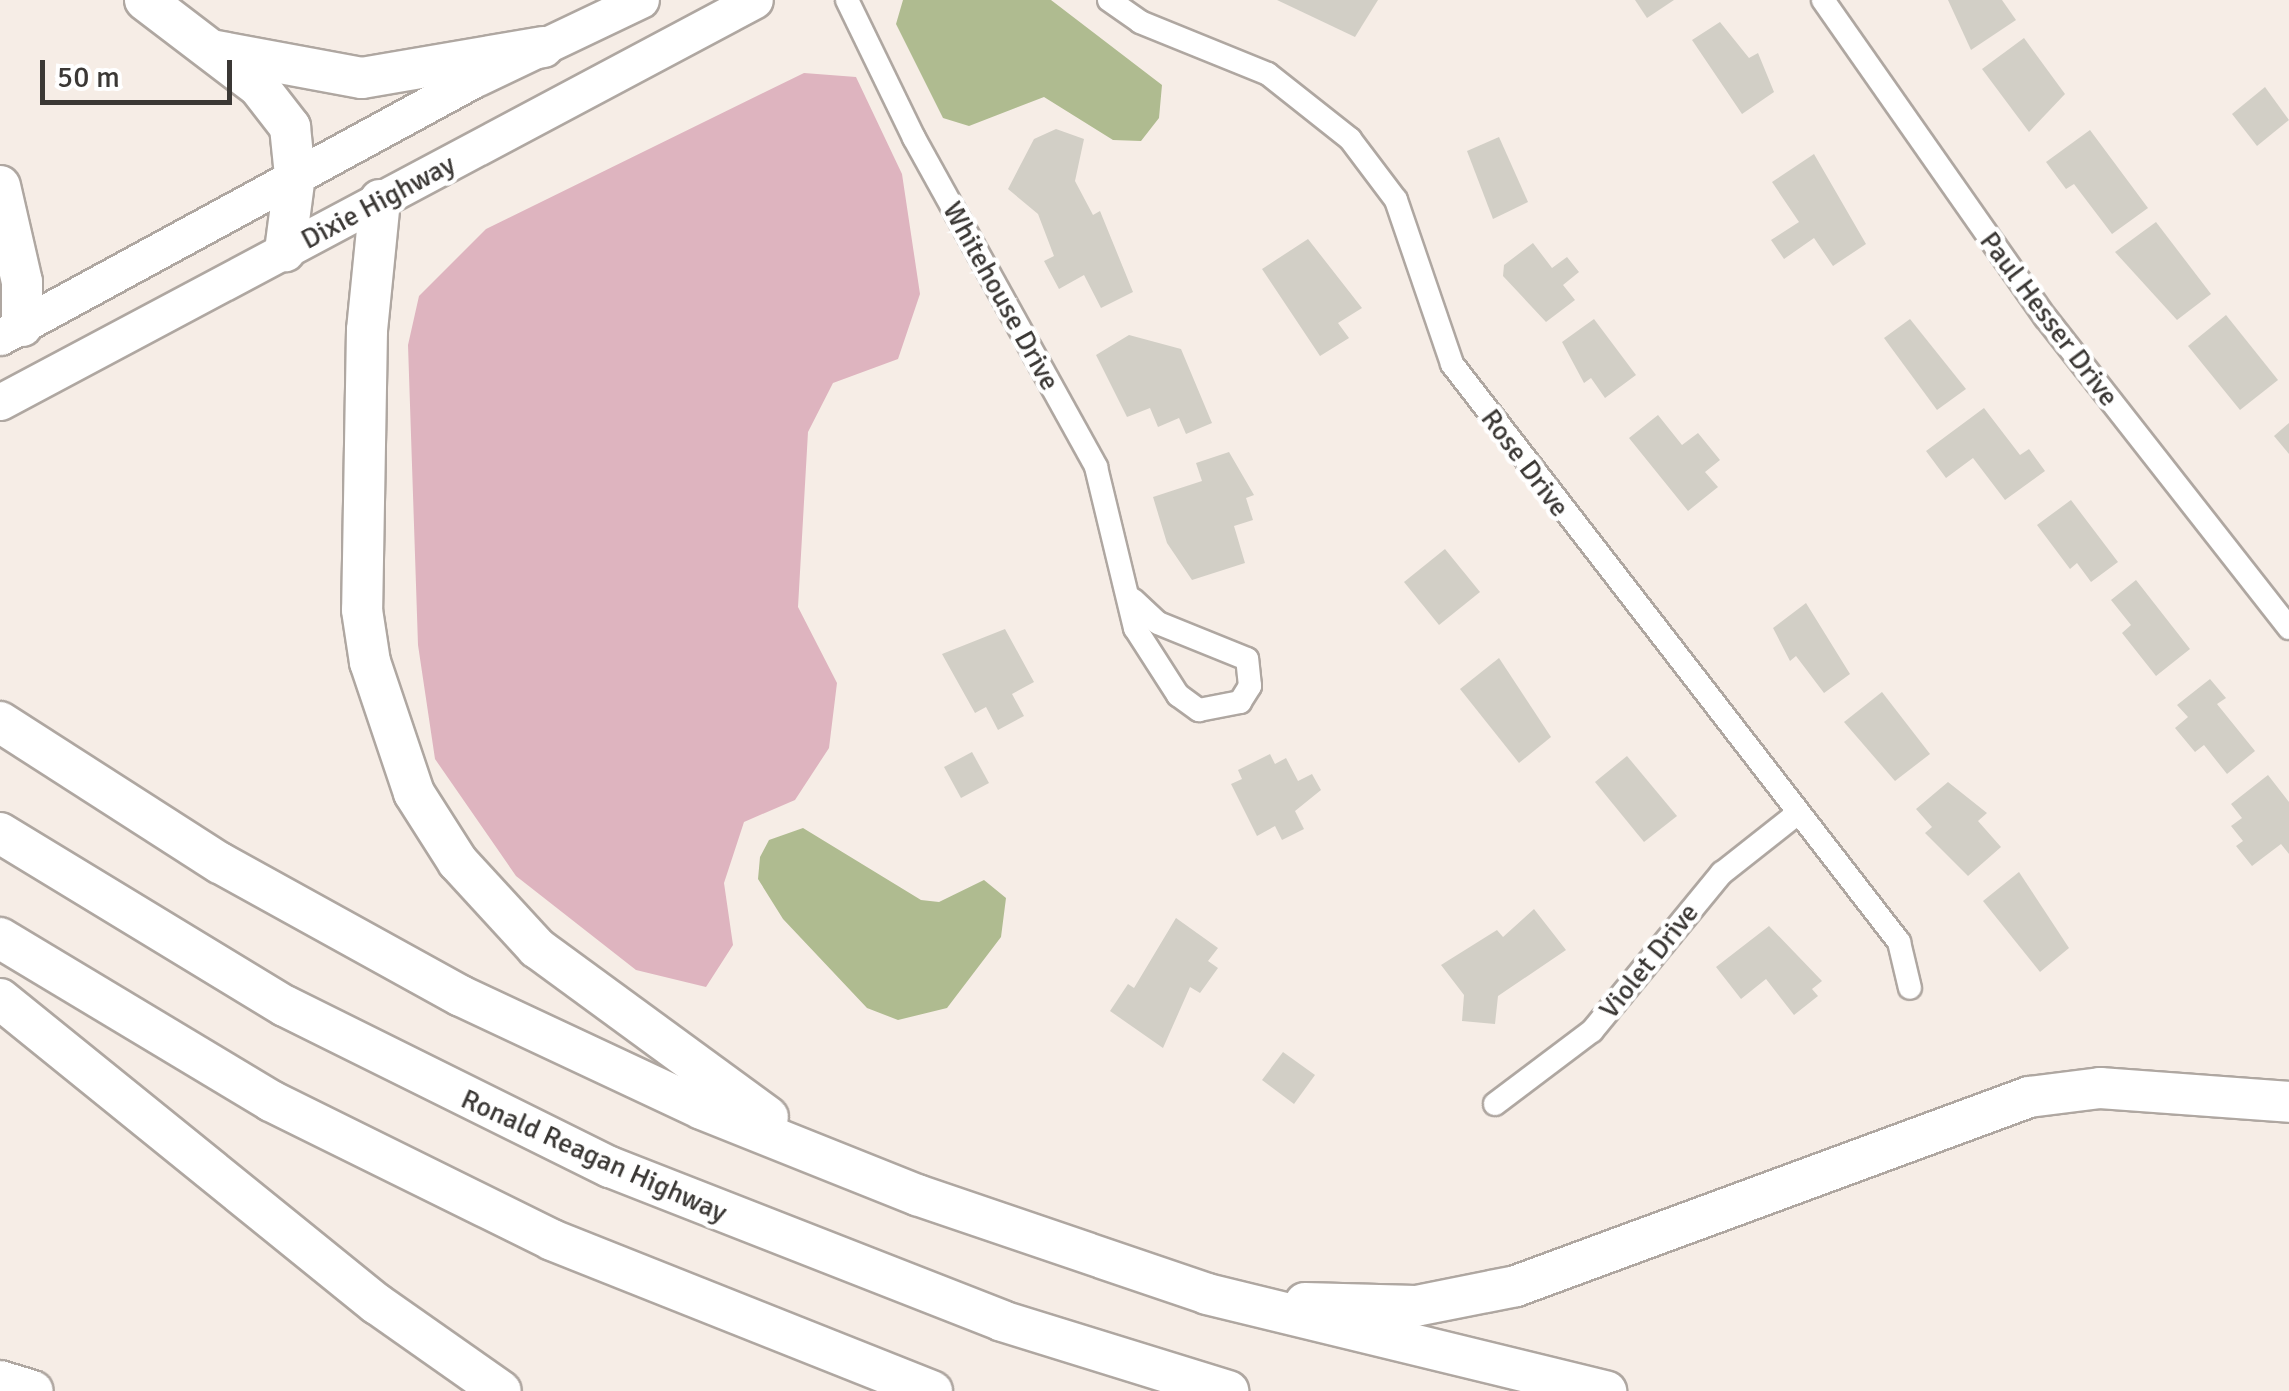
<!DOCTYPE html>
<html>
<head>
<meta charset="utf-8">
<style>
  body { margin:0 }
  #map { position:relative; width:2289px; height:1391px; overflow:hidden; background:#f6ede6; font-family:Signika,sans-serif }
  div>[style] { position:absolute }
  .green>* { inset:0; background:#deb4bf }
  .water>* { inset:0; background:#afbb90 }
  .building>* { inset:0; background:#d2cfc6 }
  .roads { filter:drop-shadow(2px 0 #afa7a1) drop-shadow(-2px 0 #afa7a1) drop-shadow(0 2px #afa7a1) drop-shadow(0 -2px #afa7a1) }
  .street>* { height:22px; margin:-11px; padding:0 11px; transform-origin:11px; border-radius:11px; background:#fff }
  .primary>* { height:35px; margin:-17.5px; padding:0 17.5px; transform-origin:17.5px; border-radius:17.5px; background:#fff }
  .highway>* { height:40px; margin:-20px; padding:0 20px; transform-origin:20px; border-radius:20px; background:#fff }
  span { translate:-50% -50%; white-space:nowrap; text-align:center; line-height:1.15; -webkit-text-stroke:9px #fff; paint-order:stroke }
  .street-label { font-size:28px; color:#3b3835 }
  .scale { position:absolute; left:40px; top:60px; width:192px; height:45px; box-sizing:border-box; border:5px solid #3b3835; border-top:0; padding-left:12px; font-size:30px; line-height:35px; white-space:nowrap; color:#3b3835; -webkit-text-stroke:8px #fff; paint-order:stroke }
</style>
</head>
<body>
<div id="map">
  <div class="green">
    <div style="clip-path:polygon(804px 73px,856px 77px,902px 174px,920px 294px,898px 359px,833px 383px,808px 432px,798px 607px,837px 683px,829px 748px,795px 800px,744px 822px,724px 883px,733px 945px,706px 987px,636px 970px,516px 876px,435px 759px,418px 645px,408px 345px,419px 296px,486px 229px)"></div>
  </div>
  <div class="water">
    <div style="clip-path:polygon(903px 0,1051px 0,1162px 85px,1159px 118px,1141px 141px,1113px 140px,1044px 97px,969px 126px,943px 118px,896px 24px)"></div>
    <div style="clip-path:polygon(803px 828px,921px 900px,939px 902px,984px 880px,1006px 898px,1001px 937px,947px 1008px,898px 1020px,867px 1008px,783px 919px,758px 879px,760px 857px,769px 840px)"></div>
  </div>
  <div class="building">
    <div style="clip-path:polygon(1277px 0,1378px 0,1355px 37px)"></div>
    <div style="clip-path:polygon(1635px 0,1674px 0,1647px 18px)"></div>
    <div style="clip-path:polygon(1948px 0,2002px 0,2016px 20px,1971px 50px)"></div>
    <div style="clip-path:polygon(1720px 22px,1749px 58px,1758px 53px,1774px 92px,1742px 114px,1692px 40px)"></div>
    <div style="clip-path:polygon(2024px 38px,2065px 94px,2029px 132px,1982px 69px)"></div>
    <div style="clip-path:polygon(2265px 87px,2289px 120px,2257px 146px,2232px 114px)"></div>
    <div style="clip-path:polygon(1056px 129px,1084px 139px,1075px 181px,1093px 215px,1100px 211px,1133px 292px,1101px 308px,1084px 275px,1059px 289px,1044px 261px,1054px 256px,1038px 214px,1008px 189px,1034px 139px)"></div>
    <div style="clip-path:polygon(2090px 130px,2148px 208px,2112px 234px,2074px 184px,2066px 189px,2046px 162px)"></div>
    <div style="clip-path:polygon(1499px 137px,1528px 202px,1493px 219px,1467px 151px)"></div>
    <div style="clip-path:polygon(1814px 154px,1866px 244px,1833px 266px,1814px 238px,1784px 259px,1771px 240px,1799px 222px,1772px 182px)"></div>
    <div style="clip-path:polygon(2156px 222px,2211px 294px,2177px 320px,2115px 252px)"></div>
    <div style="clip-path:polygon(1308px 239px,1362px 308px,1338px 323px,1349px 338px,1320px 356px,1262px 269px)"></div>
    <div style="clip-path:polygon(1533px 243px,1552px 268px,1567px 257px,1579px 272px,1563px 285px,1575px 300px,1546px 322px,1503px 276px,1504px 265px)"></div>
    <div style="clip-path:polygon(2226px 315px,2278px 380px,2240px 410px,2188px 346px)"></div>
    <div style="clip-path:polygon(1594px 319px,1636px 375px,1605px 398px,1591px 378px,1584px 383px,1562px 342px)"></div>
    <div style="clip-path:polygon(1910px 319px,1966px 389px,1937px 410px,1884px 338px)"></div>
    <div style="clip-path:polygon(1129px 335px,1181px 349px,1212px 423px,1186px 434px,1179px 418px,1158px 427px,1150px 408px,1127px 417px,1096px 355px)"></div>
    <div style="clip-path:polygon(1984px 408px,2020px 455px,2029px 449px,2045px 471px,2005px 500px,1973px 458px,1946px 478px,1926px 451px)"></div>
    <div style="clip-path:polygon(1658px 415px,1682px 445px,1698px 433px,1720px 460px,1705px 472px,1718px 487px,1688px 511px,1629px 438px)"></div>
    <div style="clip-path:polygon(2289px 423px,2289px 454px,2274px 436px)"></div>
    <div style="clip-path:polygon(1229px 452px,1254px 495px,1246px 498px,1253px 520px,1234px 526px,1245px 563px,1192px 580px,1167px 543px,1153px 497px,1202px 481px,1196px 463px)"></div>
    <div style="clip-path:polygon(2071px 500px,2118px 562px,2091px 582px,2077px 563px,2070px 569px,2037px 525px)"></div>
    <div style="clip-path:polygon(1445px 549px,1480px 592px,1439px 625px,1404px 582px)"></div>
    <div style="clip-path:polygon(2136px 580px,2190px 649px,2156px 676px,2122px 633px,2131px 625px,2111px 600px)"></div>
    <div style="clip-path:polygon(1806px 603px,1850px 674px,1824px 693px,1796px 656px,1790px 661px,1773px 628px)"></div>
    <div style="clip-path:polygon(1005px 629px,1034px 682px,1012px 694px,1024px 716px,998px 730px,986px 707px,975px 713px,942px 654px)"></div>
    <div style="clip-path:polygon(1499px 658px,1551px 737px,1519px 763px,1460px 689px)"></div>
    <div style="clip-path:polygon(2210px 679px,2226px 698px,2217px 704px,2255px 751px,2227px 774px,2204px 745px,2195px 752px,2175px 728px,2188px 717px,2177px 705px)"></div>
    <div style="clip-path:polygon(1882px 692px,1930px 754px,1895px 781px,1844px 722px)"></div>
    <div style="clip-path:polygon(972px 752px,989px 783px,961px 798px,944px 767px)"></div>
    <div style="clip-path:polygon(1270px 754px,1275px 764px,1286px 758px,1298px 781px,1312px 774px,1321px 790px,1295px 811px,1304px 829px,1282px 840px,1275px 826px,1257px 836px,1231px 784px,1242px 779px,1238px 770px)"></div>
    <div style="clip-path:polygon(1627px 756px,1677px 816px,1644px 842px,1595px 782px)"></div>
    <div style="clip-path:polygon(2268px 775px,2289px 802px,2289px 854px,2281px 844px,2252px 866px,2236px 846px,2243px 841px,2231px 826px,2242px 818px,2231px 804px)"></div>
    <div style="clip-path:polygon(1948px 782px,1987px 813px,1978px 821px,2001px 847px,1968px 876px,1925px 833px,1932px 827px,1916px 809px)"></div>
    <div style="clip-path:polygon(2019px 872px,2069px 948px,2040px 972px,1983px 901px)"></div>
    <div style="clip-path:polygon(1534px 909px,1566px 950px,1498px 996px,1495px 1024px,1462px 1021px,1464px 995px,1441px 965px,1497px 930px,1503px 937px)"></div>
    <div style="clip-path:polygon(1176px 918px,1218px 948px,1208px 961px,1218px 968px,1200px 993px,1190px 987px,1163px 1048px,1110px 1011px,1128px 984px,1134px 988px)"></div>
    <div style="clip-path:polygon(1769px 926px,1822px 981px,1812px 989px,1818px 996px,1794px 1015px,1766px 979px,1741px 999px,1716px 967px)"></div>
    <div style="clip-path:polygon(1283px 1052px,1315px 1075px,1294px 1104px,1262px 1080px)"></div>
  </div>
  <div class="roads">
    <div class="street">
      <div style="left:847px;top:0;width:153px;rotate:64.1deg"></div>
      <div style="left:914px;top:138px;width:376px;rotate:61deg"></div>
      <div style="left:1096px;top:467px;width:166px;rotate:76.4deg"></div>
      <div style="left:1135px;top:628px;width:80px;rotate:57.3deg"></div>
      <div style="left:1178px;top:695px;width:26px;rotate:36deg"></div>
      <div style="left:1199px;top:710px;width:42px;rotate:-11deg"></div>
      <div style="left:1240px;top:702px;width:19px;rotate:-58deg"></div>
      <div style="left:1250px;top:686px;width:27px;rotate:-96deg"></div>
      <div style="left:1247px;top:659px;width:96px;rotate:-158deg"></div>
      <div style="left:1158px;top:623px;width:34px;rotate:-137deg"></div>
      <div style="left:1109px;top:0;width:38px;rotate:35deg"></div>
      <div style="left:1140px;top:22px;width:138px;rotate:22.1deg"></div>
      <div style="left:1268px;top:74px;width:105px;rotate:38.4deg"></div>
      <div style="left:1350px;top:139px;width:76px;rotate:53deg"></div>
      <div style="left:1396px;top:200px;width:173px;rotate:71.1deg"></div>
      <div style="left:1452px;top:364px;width:731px;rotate:52.28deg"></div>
      <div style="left:1899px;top:942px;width:47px;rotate:76.6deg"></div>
      <div style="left:1823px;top:0;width:388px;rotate:55deg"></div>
      <div style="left:2046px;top:318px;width:394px;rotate:51.9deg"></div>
      <div style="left:1495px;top:1104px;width:121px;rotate:-37deg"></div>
      <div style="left:1592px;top:1031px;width:205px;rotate:-50.6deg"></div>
      <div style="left:1722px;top:873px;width:97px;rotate:-38.3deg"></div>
    </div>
    <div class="primary">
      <div style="left:0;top:337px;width:538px;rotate:-28.52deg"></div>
      <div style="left:473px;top:80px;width:186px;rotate:-25.5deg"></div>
      <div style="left:0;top:402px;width:855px;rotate:-28.03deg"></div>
    </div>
    <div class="highway">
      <div style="left:145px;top:0;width:143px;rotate:37.3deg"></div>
      <div style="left:259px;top:87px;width:51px;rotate:52.2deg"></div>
      <div style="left:290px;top:127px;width:48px;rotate:84.1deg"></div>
      <div style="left:295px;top:175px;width:77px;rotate:97.5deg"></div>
      <div style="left:216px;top:51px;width:148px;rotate:10.5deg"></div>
      <div style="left:362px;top:78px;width:184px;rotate:-9.7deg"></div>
      <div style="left:0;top:186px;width:98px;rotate:77.1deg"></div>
      <div style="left:22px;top:282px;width:44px;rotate:90deg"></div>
      <div style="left:380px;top:200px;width:131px;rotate:95.7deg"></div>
      <div style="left:367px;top:330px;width:280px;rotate:91deg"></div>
      <div style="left:362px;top:610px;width:53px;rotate:81.3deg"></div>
      <div style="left:370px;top:662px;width:138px;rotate:71.4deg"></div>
      <div style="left:414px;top:793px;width:82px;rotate:57.5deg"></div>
      <div style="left:458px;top:862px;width:117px;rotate:47.4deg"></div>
      <div style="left:537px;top:948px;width:286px;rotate:36.2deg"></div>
      <div style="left:0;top:722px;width:261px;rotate:32.7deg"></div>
      <div style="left:220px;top:863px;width:275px;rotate:28.9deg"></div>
      <div style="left:461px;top:996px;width:266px;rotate:25.1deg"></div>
      <div style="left:702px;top:1109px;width:232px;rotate:21.8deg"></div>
      <div style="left:917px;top:1195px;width:306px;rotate:18.8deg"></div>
      <div style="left:1207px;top:1294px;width:411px;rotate:13.7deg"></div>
      <div style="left:0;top:833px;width:333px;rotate:31.3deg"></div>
      <div style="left:285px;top:1006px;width:363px;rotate:26.4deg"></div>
      <div style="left:610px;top:1167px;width:421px;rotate:21.4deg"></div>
      <div style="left:1002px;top:1321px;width:237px;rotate:17.2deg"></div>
      <div style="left:0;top:938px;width:316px;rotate:31deg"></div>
      <div style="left:271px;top:1101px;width:313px;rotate:26.3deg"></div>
      <div style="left:552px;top:1240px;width:409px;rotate:21.7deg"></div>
      <div style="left:0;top:999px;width:485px;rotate:39deg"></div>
      <div style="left:377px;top:1304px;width:151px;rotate:35.1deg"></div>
      <div style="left:1305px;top:1303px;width:111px;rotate:1.5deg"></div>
      <div style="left:1416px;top:1306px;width:102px;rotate:-11.3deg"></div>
      <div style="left:1516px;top:1286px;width:547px;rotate:-20.22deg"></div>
      <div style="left:2029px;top:1097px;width:72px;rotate:-7.2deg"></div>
      <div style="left:2100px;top:1088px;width:190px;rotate:4.2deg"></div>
      <div style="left:0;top:1381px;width:34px;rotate:17deg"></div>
    </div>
  </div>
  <div class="street-label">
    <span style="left:378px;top:202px;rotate:-28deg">Dixie Highway</span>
    <span style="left:1001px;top:296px;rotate:61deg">Whitehouse Drive</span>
    <span style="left:2049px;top:319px;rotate:53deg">Paul Hesser Drive</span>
    <span style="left:1525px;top:463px;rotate:53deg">Rose Drive</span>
    <span style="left:1649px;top:961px;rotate:-51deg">Violet Drive</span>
    <span style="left:594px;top:1156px;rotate:24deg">Ronald Reagan Highway</span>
  </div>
  <div class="scale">50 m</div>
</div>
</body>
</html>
